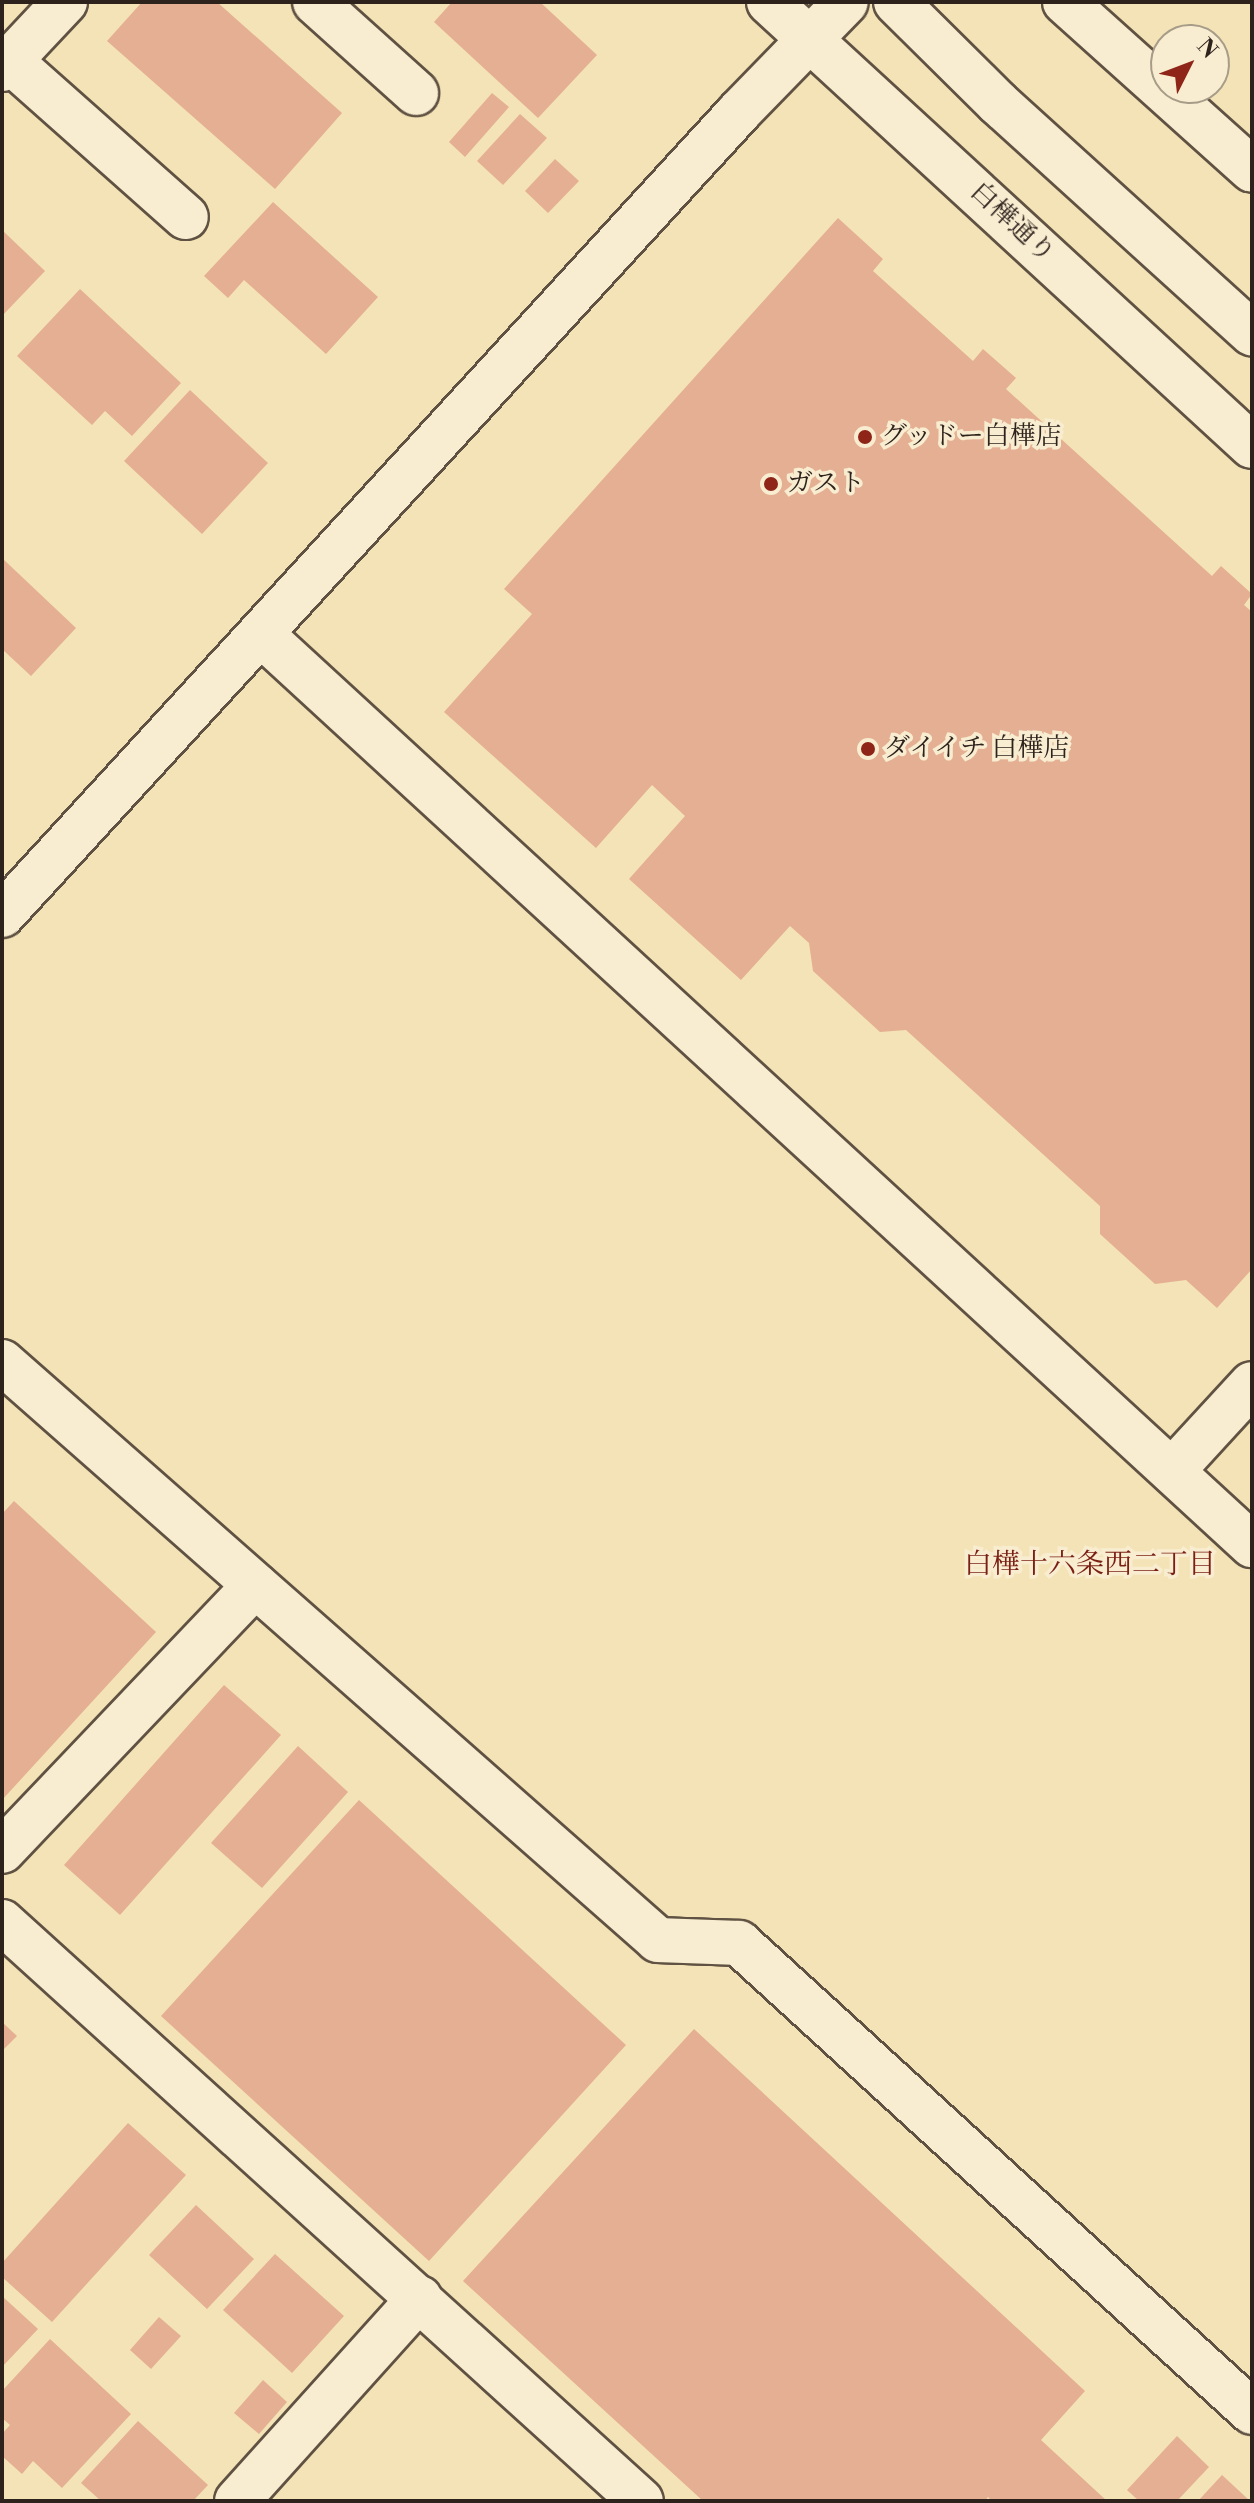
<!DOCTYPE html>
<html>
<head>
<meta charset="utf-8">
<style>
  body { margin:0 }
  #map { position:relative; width:1254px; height:2503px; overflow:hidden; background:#f4e3b6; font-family:"Libre Bodoni","Noto Serif JP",serif }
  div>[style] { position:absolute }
  .building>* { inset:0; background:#e4af93 }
  .roads { filter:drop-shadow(2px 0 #605243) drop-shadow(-2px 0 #605243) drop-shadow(0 2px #605243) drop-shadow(0 -2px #605243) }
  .minor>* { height:44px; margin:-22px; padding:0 22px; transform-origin:22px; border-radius:22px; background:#f8edd0 }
  .dots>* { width:22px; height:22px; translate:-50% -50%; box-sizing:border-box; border:4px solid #f8edd0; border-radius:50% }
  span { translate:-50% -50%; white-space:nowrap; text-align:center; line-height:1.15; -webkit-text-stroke:7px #f8edd0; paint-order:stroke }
  .street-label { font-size:26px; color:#2e221d }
  .poi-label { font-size:26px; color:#2e221d }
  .left { translate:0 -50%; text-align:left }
  .neighbourhood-label { font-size:28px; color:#7a1f14 }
  .frame { position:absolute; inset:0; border:4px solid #2e221d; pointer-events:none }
  .north { position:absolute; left:1150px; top:24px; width:80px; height:80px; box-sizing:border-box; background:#f8edd0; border:2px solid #a79c88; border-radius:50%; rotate:48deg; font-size:22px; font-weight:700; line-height:32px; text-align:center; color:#2e221d }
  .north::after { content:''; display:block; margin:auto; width:28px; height:36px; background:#8f2418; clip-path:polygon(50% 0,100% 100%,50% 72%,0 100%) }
</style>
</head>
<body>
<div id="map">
  <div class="building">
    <div style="clip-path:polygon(142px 2px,217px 2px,342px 113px,275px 189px,107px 41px)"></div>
    <div style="clip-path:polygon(452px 2px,540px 2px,597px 55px,538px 118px,434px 22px)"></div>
    <div style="clip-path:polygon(492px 93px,509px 107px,465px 157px,449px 142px)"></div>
    <div style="clip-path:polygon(520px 114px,547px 138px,503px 185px,477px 161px)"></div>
    <div style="clip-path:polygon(555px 159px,579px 181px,548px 213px,525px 191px)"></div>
    <div style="clip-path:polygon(273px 202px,378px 297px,326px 354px,244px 280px,228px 298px,204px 276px)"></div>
    <div style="clip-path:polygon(838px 218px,883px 259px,873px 271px,973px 361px,983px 349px,1016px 378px,1006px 389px,1212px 576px,1221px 566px,1252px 594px,1244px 605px,1252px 612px,1252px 1269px,1217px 1308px,1186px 1280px,1155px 1284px,1100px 1234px,1100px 1206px,906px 1030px,880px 1032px,813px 971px,809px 943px,790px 926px,741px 980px,629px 879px,685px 816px,652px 785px,596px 848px,444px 712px,532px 614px,504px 589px)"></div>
    <div style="clip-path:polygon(2px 230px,45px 271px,2px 316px)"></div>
    <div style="clip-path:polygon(80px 289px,181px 383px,132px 436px,105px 411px,92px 425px,17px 356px)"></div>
    <div style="clip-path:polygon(190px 390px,268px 463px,202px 534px,124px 461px)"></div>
    <div style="clip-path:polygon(2px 558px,76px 628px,31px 676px,2px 649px)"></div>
    <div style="clip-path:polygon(14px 1501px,156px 1632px,2px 1800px,2px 1514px)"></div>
    <div style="clip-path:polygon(224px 1685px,281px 1735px,120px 1915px,64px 1865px)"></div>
    <div style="clip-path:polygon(298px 1746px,348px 1792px,262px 1888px,211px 1843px)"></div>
    <div style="clip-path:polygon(359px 1800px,626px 2045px,429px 2261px,161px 2016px)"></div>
    <div style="clip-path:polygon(2px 2022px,17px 2036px,2px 2051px)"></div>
    <div style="clip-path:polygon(694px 2029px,1085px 2391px,1041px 2440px,1107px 2501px,992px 2501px,988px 2497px,985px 2501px,703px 2501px,463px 2281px)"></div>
    <div style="clip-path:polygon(128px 2123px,186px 2175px,52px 2322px,2px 2277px,2px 2263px)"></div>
    <div style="clip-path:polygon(196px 2205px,254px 2259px,207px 2309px,149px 2255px)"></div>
    <div style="clip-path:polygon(275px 2254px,344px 2316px,292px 2373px,223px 2310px)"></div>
    <div style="clip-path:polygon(2px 2296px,38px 2329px,2px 2367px)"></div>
    <div style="clip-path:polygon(159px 2317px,181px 2336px,151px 2369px,130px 2350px)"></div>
    <div style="clip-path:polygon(50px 2339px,131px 2414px,62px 2488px,33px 2461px,22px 2474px,2px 2456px,2px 2434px,10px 2425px,2px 2418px,2px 2391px)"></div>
    <div style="clip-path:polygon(263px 2380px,287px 2402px,259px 2434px,234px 2413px)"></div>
    <div style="clip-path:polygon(138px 2421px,208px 2485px,193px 2501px,101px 2501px,81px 2483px)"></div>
    <div style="clip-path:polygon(1177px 2436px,1209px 2467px,1177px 2501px,1139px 2501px,1127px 2490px)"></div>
    <div style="clip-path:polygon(1222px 2475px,1250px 2501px,1198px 2501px)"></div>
  </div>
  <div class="roads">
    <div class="minor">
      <div style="left:315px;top:2px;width:136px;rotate:42deg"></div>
      <div style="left:769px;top:2px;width:656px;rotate:42.59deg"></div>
      <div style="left:896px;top:2px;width:144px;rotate:44.7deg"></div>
      <div style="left:998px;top:103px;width:343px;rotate:42.2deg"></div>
      <div style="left:1065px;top:2px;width:251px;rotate:41.9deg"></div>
      <div style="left:10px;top:61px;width:235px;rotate:41.6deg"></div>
      <div style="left:2px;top:69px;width:92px;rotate:-46.8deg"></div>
      <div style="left:262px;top:635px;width:1345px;rotate:42.59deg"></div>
      <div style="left:2px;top:915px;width:1090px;rotate:-47.45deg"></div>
      <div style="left:739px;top:112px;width:153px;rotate:-45.8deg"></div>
      <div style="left:2px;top:1362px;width:874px;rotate:41.38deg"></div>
      <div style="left:658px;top:1940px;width:81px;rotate:2.1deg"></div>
      <div style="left:739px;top:1943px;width:695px;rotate:42.43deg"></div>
      <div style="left:1172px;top:1471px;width:118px;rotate:-47.4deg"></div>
      <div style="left:2px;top:1851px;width:367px;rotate:-46.4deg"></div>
      <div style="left:2px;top:1922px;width:862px;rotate:42.18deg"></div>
      <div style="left:237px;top:2501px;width:273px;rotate:-48deg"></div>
    </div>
  </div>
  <div class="dots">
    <div style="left:865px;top:437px;background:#8f2418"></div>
    <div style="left:771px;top:484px;background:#8f2418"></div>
    <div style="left:868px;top:749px;background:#8f2418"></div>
  </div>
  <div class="street-label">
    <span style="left:1012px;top:223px;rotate:43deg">白樺通り</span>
  </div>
  <div class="poi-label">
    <span class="left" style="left:881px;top:437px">グッドー白樺店</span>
    <span class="left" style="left:787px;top:484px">ガスト</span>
    <span class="left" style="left:884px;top:749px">ダイイチ 白樺店</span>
  </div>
  <div class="neighbourhood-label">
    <span style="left:1090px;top:1565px">白樺十六条西二丁目</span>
  </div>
  <div class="frame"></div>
  <div class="north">N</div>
</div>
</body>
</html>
